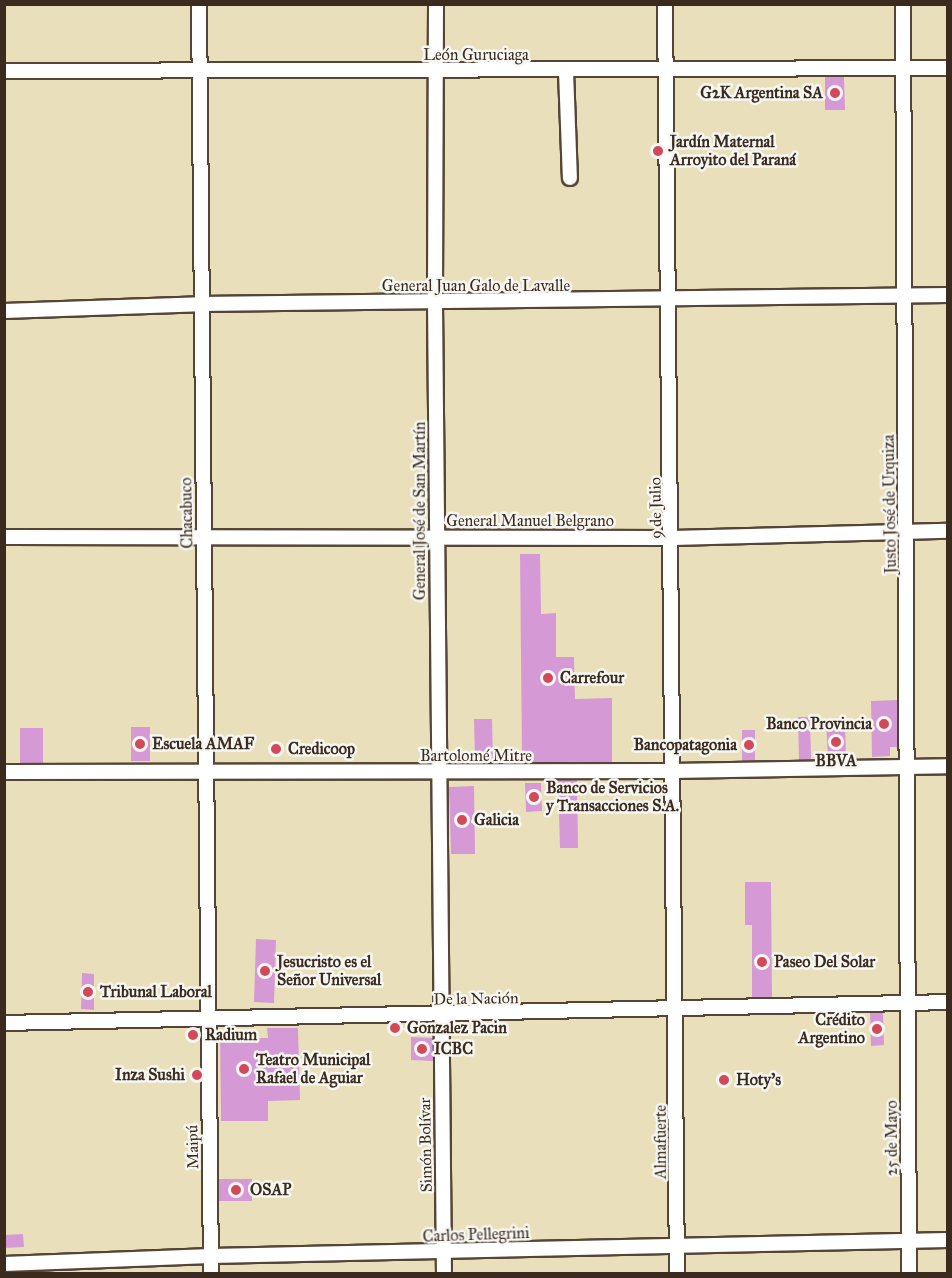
<!DOCTYPE html>
<html>
<head>
<meta charset="utf-8">
<style>
  body { margin:0 }
  #map { position:relative; width:952px; height:1278px; overflow:hidden; background:#eadfbb; font-family:"IM FELL Great Primer",serif }
  div>[style] { position:absolute }
  .building>* { inset:0; background:#d59ad5 }
  .roads { filter:drop-shadow(2px 0 #554536) drop-shadow(-2px 0 #554536) drop-shadow(0 2px #554536) drop-shadow(0 -2px #554536) }
  .minor>* { height:14px; margin:-7px; padding:0 7px; transform-origin:7px; border-radius:7px; background:#fff }
  .dots>* { width:16px; height:16px; translate:-50% -50%; box-sizing:border-box; border:3px solid #f6f6f2; border-radius:50% }
  span { translate:-50% -50%; white-space:nowrap; text-align:center; line-height:1.15; -webkit-text-stroke:5px #f6f6f2; paint-order:stroke }
  .street-label { font-size:16px; color:#3b2a1e }
  .poi-label { font-size:16px; color:#3b2a1e; font-weight:700 }
  .right { translate:-100% -50%; text-align:right }
  .left { translate:0 -50%; text-align:left }
  .frame { position:absolute; inset:0; border:6px solid #3b2a1e; pointer-events:none }
</style>
</head>
<body>
<div id="map">
  <div class="building">
    <div style="clip-path:polygon(825px 77px,844px 77px,845px 110px,825px 110px)"></div>
    <div style="clip-path:polygon(520px 554px,540px 554px,541px 614px,556px 613px,556px 657px,574px 657px,575px 699px,612px 698px,612px 762px,522px 762px)"></div>
    <div style="clip-path:polygon(897px 700px,898px 747px,890px 747px,890px 756px,872px 757px,871px 701px)"></div>
    <div style="clip-path:polygon(798px 717px,810px 717px,811px 759px,799px 760px)"></div>
    <div style="clip-path:polygon(474px 719px,492px 719px,493px 762px,475px 762px)"></div>
    <div style="clip-path:polygon(845px 720px,846px 759px,828px 759px,826px 721px)"></div>
    <div style="clip-path:polygon(131px 727px,150px 727px,150px 761px,131px 761px)"></div>
    <div style="clip-path:polygon(20px 728px,43px 728px,43px 763px,20px 763px)"></div>
    <div style="clip-path:polygon(742px 730px,755px 730px,755px 760px,742px 761px)"></div>
    <div style="clip-path:polygon(558px 780px,577px 780px,578px 848px,560px 848px)"></div>
    <div style="clip-path:polygon(525px 783px,541px 783px,542px 811px,526px 812px)"></div>
    <div style="clip-path:polygon(474px 786px,475px 854px,451px 854px,449px 787px)"></div>
    <div style="clip-path:polygon(745px 882px,771px 882px,772px 997px,752px 997px,752px 925px,745px 925px)"></div>
    <div style="clip-path:polygon(256px 939px,276px 940px,274px 1003px,254px 1002px)"></div>
    <div style="clip-path:polygon(82px 973px,94px 974px,94px 1010px,81px 1009px)"></div>
    <div style="clip-path:polygon(870px 1013px,883px 1013px,884px 1045px,871px 1046px)"></div>
    <div style="clip-path:polygon(267px 1028px,298px 1028px,300px 1100px,268px 1101px,268px 1121px,221px 1121px,220px 1038px,268px 1038px)"></div>
    <div style="clip-path:polygon(411px 1037px,433px 1038px,433px 1061px,411px 1060px)"></div>
    <div style="clip-path:polygon(219px 1179px,252px 1179px,252px 1201px,219px 1201px)"></div>
    <div style="clip-path:polygon(23px 1234px,24px 1247px,4px 1248px,4px 1235px)"></div>
  </div>
  <div class="roads">
    <div class="minor">
      <div style="left:199px;top:4px;width:1270px;rotate:89.46deg"></div>
      <div style="left:436px;top:4px;width:299px;rotate:90.2deg"></div>
      <div style="left:435px;top:303px;width:971px;rotate:89.47deg"></div>
      <div style="left:665px;top:4px;width:1270px;rotate:89.46deg"></div>
      <div style="left:903px;top:4px;width:1270px;rotate:89.73deg"></div>
      <div style="left:4px;top:71px;width:944px;rotate:-0.18deg"></div>
      <div style="left:566px;top:71px;width:107px;rotate:87.9deg"></div>
      <div style="left:4px;top:311px;width:196px;rotate:-2deg"></div>
      <div style="left:200px;top:304px;width:748px;rotate:-0.69deg"></div>
      <div style="left:4px;top:537px;width:669px;rotate:0.09deg"></div>
      <div style="left:673px;top:538px;width:275px;rotate:-1.5deg"></div>
      <div style="left:4px;top:772px;width:668px;rotate:-0.09deg"></div>
      <div style="left:672px;top:771px;width:276px;rotate:-1deg"></div>
      <div style="left:4px;top:1023px;width:944px;rotate:-1.27deg"></div>
      <div style="left:4px;top:1264px;width:207px;rotate:-2.2deg"></div>
      <div style="left:211px;top:1256px;width:737px;rotate:-1.24deg"></div>
    </div>
  </div>
  <div class="dots">
    <div style="left:835px;top:93px;background:#d1495b"></div>
    <div style="left:658px;top:151px;background:#d1495b"></div>
    <div style="left:548px;top:678px;background:#d1495b"></div>
    <div style="left:884px;top:724px;background:#d1495b"></div>
    <div style="left:836px;top:742px;background:#d1495b"></div>
    <div style="left:140px;top:744px;background:#d1495b"></div>
    <div style="left:749px;top:745px;background:#d1495b"></div>
    <div style="left:276px;top:749px;background:#d1495b"></div>
    <div style="left:534px;top:797px;background:#d1495b"></div>
    <div style="left:462px;top:820px;background:#d1495b"></div>
    <div style="left:762px;top:962px;background:#d1495b"></div>
    <div style="left:265px;top:971px;background:#d1495b"></div>
    <div style="left:88px;top:992px;background:#d1495b"></div>
    <div style="left:395px;top:1028px;background:#d1495b"></div>
    <div style="left:877px;top:1029px;background:#d1495b"></div>
    <div style="left:193px;top:1035px;background:#d1495b"></div>
    <div style="left:422px;top:1049px;background:#d1495b"></div>
    <div style="left:244px;top:1069px;background:#d1495b"></div>
    <div style="left:197px;top:1075px;background:#d1495b"></div>
    <div style="left:724px;top:1080px;background:#d1495b"></div>
    <div style="left:236px;top:1190px;background:#d1495b"></div>
  </div>
  <div class="street-label">
    <span style="left:476px;top:55px">León Guruciaga</span>
    <span style="left:476px;top:286px">General Juan Galo de Lavalle</span>
    <span style="left:890px;top:504px;rotate:-91deg">Justo José de Urquiza</span>
    <span style="left:656px;top:508px;rotate:-91deg">9 de Julio</span>
    <span style="left:420px;top:511px;rotate:-90deg">General José de San Martín</span>
    <span style="left:187px;top:513px;rotate:-91deg">Chacabuco</span>
    <span style="left:530px;top:521px">General Manuel Belgrano</span>
    <span style="left:476px;top:756px">Bartolomé Mitre</span>
    <span style="left:476px;top:999px;rotate:-1deg">De la Nación</span>
    <span style="left:892px;top:1138px;rotate:-90deg">25 de Mayo</span>
    <span style="left:661px;top:1142px;rotate:-90deg">Almafuerte</span>
    <span style="left:426px;top:1145px;rotate:-91deg">Simón Bolívar</span>
    <span style="left:193px;top:1147px;rotate:-91deg">Maipú</span>
    <span style="left:476px;top:1235px;rotate:-2deg">Carlos Pellegrini</span>
  </div>
  <div class="poi-label">
    <span class="right" style="left:823px;top:93px">G2K Argentina SA</span>
    <span class="left" style="left:670px;top:151px">Jardín Maternal<br>Arroyito del Paraná</span>
    <span class="left" style="left:560px;top:678px">Carrefour</span>
    <span class="right" style="left:872px;top:724px">Banco Provincia</span>
    <span class="left" style="left:152px;top:744px">Escuela AMAF</span>
    <span class="right" style="left:737px;top:745px">Bancopatagonia</span>
    <span class="left" style="left:288px;top:749px">Credicoop</span>
    <span style="left:836px;top:761px">BBVA</span>
    <span class="left" style="left:546px;top:797px">Banco de Servicios<br>y Transacciones S.A.</span>
    <span class="left" style="left:474px;top:820px">Galicia</span>
    <span class="left" style="left:277px;top:971px">Jesucristo es el<br>Señor Universal</span>
    <span class="left" style="left:774px;top:962px">Paseo Del Solar</span>
    <span class="left" style="left:100px;top:992px">Tribunal Laboral</span>
    <span class="right" style="left:865px;top:1029px">Crédito<br>Argentino</span>
    <span class="left" style="left:407px;top:1028px">Gonzalez Pacin</span>
    <span class="left" style="left:205px;top:1035px">Radium</span>
    <span class="left" style="left:434px;top:1049px">ICBC</span>
    <span class="left" style="left:256px;top:1069px">Teatro Municipal<br>Rafael de Aguiar</span>
    <span class="right" style="left:185px;top:1075px">Inza Sushi</span>
    <span class="left" style="left:736px;top:1080px">Hoty's</span>
    <span class="left" style="left:250px;top:1190px">OSAP</span>
  </div>
  <div class="frame"></div>
</div>
</body>
</html>
